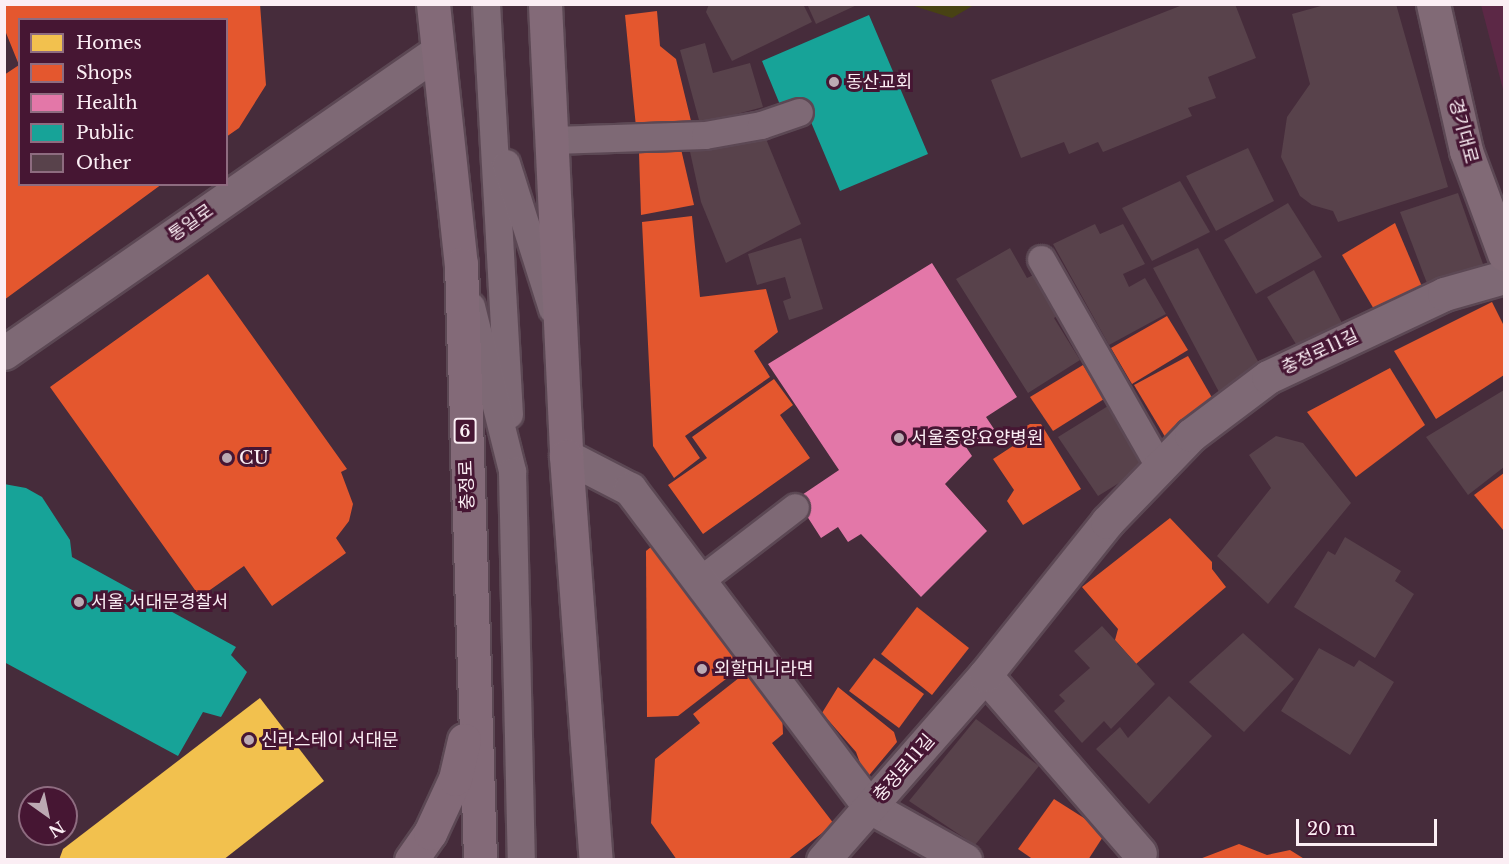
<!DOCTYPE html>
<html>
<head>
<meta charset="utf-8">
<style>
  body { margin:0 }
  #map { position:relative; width:1509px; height:864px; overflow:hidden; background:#462c3b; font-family:"Libre Baskerville","Noto Sans KR",serif }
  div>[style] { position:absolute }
  .built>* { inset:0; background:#5c2846 }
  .green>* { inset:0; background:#484213 }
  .homes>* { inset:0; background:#f2c14e }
  .shops>* { inset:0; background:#e4572e }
  .health>* { inset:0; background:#e377a8 }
  .public>* { inset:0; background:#17a398 }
  .building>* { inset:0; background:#58424b }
  .roads { filter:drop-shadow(2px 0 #5c4854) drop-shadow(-2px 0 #5c4854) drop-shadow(0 2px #5c4854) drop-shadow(0 -2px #5c4854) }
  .service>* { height:27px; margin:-13.5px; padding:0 13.5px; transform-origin:13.5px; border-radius:13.5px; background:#7e6975 }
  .minor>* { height:33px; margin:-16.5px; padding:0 16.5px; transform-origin:16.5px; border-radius:16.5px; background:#7e6975 }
  .secondary>* { height:33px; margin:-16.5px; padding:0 16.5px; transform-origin:16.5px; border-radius:16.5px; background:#816a76 }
  .primary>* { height:33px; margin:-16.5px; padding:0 16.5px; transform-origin:16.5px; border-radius:16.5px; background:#836a78 }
  .dots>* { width:16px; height:16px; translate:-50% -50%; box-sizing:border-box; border:3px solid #461633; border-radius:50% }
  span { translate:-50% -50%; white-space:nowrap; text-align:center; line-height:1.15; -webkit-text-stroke:6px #461633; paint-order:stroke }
  .shield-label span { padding:2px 4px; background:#461633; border:2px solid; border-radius:4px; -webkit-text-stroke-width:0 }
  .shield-label { font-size:16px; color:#fbeef4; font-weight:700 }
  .poi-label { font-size:18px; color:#fbeef4 }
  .left { translate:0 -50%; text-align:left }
  .street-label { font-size:18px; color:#fbeef4 }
  .frame { position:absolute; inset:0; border:6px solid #fbeef4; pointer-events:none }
  .legend { position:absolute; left:18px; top:18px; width:210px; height:168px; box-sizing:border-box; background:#461633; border:2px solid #8e6c80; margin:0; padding:8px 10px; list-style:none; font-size:18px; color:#fbeef4 }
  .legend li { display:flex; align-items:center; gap:12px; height:30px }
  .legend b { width:30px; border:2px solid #8e6c80 }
  .north { position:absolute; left:18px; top:786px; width:60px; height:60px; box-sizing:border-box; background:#461633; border:2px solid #8e6c80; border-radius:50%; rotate:147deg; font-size:16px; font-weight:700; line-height:24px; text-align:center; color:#fbeef4 }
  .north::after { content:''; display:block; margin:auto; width:21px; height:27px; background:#bcaab3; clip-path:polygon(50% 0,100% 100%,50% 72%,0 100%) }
  .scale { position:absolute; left:1296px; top:819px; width:141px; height:27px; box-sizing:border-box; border:3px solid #fbeef4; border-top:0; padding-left:8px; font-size:18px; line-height:21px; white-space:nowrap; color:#fbeef4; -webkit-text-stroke:4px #461633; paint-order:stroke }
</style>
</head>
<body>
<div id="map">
  <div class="built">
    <div style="clip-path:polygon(1481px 5px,1504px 5px,1504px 93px)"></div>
  </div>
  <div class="green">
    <div style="clip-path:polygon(911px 5px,974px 5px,952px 18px)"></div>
  </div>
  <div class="homes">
    <div style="clip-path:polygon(260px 698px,324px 781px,223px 860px,59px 860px,63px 849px)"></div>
  </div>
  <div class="shops">
    <div style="clip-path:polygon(4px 4px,260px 4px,266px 85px,239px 128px,226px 137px,226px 20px,20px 20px,20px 184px,162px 184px,4px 300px,4px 75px,19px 65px,4px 28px)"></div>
    <div style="clip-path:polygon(657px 11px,660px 46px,676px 59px,692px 125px,636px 127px,625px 15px)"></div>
    <div style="clip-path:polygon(681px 149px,694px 205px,641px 215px,639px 153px)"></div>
    <div style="clip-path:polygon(692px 216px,700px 297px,766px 289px,778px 332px,754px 351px,770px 377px,685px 436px,700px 458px,674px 478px,653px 446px,642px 222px)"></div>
    <div style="clip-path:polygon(1395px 223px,1426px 296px,1378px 316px,1342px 255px)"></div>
    <div style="clip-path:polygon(208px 274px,347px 469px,341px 472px,353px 504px,349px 521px,336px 538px,346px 553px,272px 606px,244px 566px,200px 597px,50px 387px)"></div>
    <div style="clip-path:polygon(1492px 302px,1504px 326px,1504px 375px,1436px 419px,1394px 351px)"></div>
    <div style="clip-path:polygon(1167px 316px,1188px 350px,1132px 384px,1111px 348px)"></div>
    <div style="clip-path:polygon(1188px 356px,1218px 408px,1167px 440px,1134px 385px)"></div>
    <div style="clip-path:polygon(1083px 365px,1104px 399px,1053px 431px,1030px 397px)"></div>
    <div style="clip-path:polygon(1390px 368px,1425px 425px,1356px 477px,1307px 412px)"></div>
    <div style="clip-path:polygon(774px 379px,793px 405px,780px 415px,810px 458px,703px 534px,668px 485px,707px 458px,692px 437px)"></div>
    <div style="clip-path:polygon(1030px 424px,1041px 424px,1081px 489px,1023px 525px,1007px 501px,1014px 490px,993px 459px,1016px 444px,1010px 436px)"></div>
    <div style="clip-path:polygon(1504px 473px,1504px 531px,1474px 495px)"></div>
    <div style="clip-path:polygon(1170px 518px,1212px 562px,1212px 569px,1226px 587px,1136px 664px,1115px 640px,1118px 629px,1082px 587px)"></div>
    <div style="clip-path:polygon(657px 542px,748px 662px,678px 716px,647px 717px,646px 551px)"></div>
    <div style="clip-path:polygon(917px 607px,969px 648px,932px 695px,881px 654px)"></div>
    <div style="clip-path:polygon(874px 658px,924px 694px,899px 728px,849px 691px)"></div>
    <div style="clip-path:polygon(749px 670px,782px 711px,783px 734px,772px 743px,834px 824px,787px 860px,677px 860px,651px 823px,655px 759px,700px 723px,693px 714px)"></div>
    <div style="clip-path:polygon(838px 687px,894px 732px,897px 742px,866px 779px,856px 752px,822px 713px)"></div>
    <div style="clip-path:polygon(1054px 799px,1106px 832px,1088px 860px,1034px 860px,1018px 849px)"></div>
    <div style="clip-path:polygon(1239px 844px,1267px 855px,1290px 850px,1306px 860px,1197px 860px)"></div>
  </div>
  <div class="health">
    <div style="clip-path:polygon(932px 263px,1017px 397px,986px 417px,994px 429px,966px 447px,972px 456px,945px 484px,987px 531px,921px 597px,861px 534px,848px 542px,838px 527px,821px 538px,796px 499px,839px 470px,768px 364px)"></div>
  </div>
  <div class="public">
    <div style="clip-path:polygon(869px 15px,928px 154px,840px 191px,803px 103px,783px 112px,762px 61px)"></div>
    <div style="clip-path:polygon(4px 484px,26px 488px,42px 497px,70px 540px,72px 557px,236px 647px,231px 655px,247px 672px,221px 717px,203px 712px,178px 756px,4px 662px)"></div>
  </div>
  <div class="building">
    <div style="clip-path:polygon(709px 4px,803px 4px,812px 22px,732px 61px,706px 12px)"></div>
    <div style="clip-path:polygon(807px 4px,859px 4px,816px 24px)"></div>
    <div style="clip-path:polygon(1185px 4px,1235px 4px,1256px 58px,1208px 77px,1216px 98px,1188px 108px,1192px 116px,1103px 152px,1098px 142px,1069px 154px,1064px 142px,1021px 158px,991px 80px)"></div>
    <div style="clip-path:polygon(1328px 4px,1396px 4px,1448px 187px,1338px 222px,1333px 211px,1312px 205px,1300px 196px,1281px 157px,1287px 117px,1310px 84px,1292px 14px)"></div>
    <div style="clip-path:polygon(705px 43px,713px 73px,750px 63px,763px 107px,700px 124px,680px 50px)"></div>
    <div style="clip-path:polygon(764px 134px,801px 224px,726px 263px,701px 202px,689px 147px)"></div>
    <div style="clip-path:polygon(1248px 148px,1274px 201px,1216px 231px,1186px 176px)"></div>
    <div style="clip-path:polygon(1180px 181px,1210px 232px,1152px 261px,1122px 208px)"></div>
    <div style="clip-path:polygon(1458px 193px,1483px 264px,1428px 286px,1400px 212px)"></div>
    <div style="clip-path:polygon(1288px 203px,1322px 257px,1256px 294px,1224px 240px)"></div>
    <div style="clip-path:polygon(1095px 224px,1100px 234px,1123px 224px,1145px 264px,1123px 274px,1129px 287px,1145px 278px,1166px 314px,1109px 345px,1053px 244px)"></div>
    <div style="clip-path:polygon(801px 238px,823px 309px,789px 320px,783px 301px,791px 298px,785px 277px,757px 285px,748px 254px)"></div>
    <div style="clip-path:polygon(1010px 248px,1027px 278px,1040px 272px,1063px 312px,1054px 318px,1080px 360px,1028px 393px,956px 279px)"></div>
    <div style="clip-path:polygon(1198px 248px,1262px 369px,1219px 392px,1153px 268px)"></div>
    <div style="clip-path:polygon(1314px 270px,1342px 323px,1299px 349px,1267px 297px)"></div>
    <div style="clip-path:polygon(1504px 390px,1504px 467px,1468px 495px,1426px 437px)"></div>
    <div style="clip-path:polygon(1108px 406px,1145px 467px,1098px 496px,1058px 437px)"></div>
    <div style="clip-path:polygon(1276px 436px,1303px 443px,1351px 503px,1268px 604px,1217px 556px,1271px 488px,1249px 455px)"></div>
    <div style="clip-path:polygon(1345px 537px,1401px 571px,1395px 581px,1414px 594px,1375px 658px,1294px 607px,1328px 551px,1335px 555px)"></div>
    <div style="clip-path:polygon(1102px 626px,1155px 684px,1111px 729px,1104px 721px,1082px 743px,1054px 711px,1065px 701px,1059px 695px,1090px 668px,1074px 651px)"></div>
    <div style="clip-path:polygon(1243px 633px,1294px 679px,1244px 732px,1189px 682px)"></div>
    <div style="clip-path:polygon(1319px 648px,1354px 667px,1359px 660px,1394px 682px,1350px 755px,1281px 711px)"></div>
    <div style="clip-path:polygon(1169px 696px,1212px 736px,1149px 804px,1096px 749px,1120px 727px,1128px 738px)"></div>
    <div style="clip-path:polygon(976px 719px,1039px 766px,975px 845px,909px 801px)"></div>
  </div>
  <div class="roads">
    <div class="service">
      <div style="left:486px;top:4px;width:411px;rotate:86.8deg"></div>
      <div style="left:553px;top:140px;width:152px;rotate:-1.9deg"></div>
      <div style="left:705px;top:135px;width:57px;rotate:-10.1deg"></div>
      <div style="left:761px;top:125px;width:40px;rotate:-18.9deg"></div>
      <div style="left:506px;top:163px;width:153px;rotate:72.5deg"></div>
      <div style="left:1041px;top:259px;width:238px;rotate:60.3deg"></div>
      <div style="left:471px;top:306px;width:170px;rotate:76deg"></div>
      <div style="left:512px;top:471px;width:389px;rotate:88.7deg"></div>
      <div style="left:699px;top:581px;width:121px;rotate:-37.6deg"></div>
    </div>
    <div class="minor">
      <div style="left:4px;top:353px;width:527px;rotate:-34.81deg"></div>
      <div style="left:566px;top:456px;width:72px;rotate:27.3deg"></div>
      <div style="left:630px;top:489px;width:398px;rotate:53deg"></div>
      <div style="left:870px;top:807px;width:109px;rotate:29.2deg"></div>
      <div style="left:985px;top:675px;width:236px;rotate:49deg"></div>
      <div style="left:823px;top:860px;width:246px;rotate:-48.8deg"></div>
      <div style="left:985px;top:675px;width:196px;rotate:-51.4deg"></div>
      <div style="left:1107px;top:522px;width:121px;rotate:-46deg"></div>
      <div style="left:1191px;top:435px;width:96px;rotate:-37deg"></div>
      <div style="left:1268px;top:377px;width:195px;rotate:-25.2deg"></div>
      <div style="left:1444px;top:294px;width:62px;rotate:-15.8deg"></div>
    </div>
    <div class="secondary">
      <div style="left:1433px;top:4px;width:151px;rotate:77.3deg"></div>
      <div style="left:1466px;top:151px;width:110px;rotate:69.7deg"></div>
    </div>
    <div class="primary">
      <div style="left:433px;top:4px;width:262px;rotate:83.9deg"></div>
      <div style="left:461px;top:264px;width:596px;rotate:88.17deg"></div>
      <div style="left:545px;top:4px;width:452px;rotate:87.3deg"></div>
      <div style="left:566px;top:456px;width:405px;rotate:85.8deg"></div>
      <div style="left:411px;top:860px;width:33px;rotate:-55deg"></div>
      <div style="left:430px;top:833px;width:60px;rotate:-65.2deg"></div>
      <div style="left:455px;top:779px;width:40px;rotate:-77deg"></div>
    </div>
  </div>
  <div class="dots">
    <div style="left:834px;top:82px;background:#bcaab3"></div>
    <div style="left:899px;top:438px;background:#bcaab3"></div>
    <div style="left:227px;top:458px;background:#bcaab3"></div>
    <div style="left:79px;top:602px;background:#bcaab3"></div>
    <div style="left:702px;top:669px;background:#bcaab3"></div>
    <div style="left:249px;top:740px;background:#bcaab3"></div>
  </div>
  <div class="shield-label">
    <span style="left:465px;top:431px">6</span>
  </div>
  <div class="poi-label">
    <span class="left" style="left:846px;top:82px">동산교회</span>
    <span class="left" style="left:911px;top:438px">서울중앙요양병원</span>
    <span class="left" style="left:239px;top:458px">CU</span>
    <span class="left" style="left:91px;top:602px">서울 서대문경찰서</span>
    <span class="left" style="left:714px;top:669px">외할머니라면</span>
    <span class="left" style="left:261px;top:740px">신라스테이 서대문</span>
  </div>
  <div class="street-label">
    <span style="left:1463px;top:131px;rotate:75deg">경기대로</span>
    <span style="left:191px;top:223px;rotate:-35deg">통일로</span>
    <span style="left:1320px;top:352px;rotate:-25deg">충정로11길</span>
    <span style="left:467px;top:485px;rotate:-92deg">충정로</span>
    <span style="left:904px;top:768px;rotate:-49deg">충정로11길</span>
  </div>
  <div class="frame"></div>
  <ul class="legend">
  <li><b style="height:16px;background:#f2c14e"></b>Homes</li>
  <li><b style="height:16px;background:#e4572e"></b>Shops</li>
  <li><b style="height:16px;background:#e377a8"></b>Health</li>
  <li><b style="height:16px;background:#17a398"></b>Public</li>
  <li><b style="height:16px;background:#58424b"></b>Other</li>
  </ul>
  <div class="north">N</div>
  <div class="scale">20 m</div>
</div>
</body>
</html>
